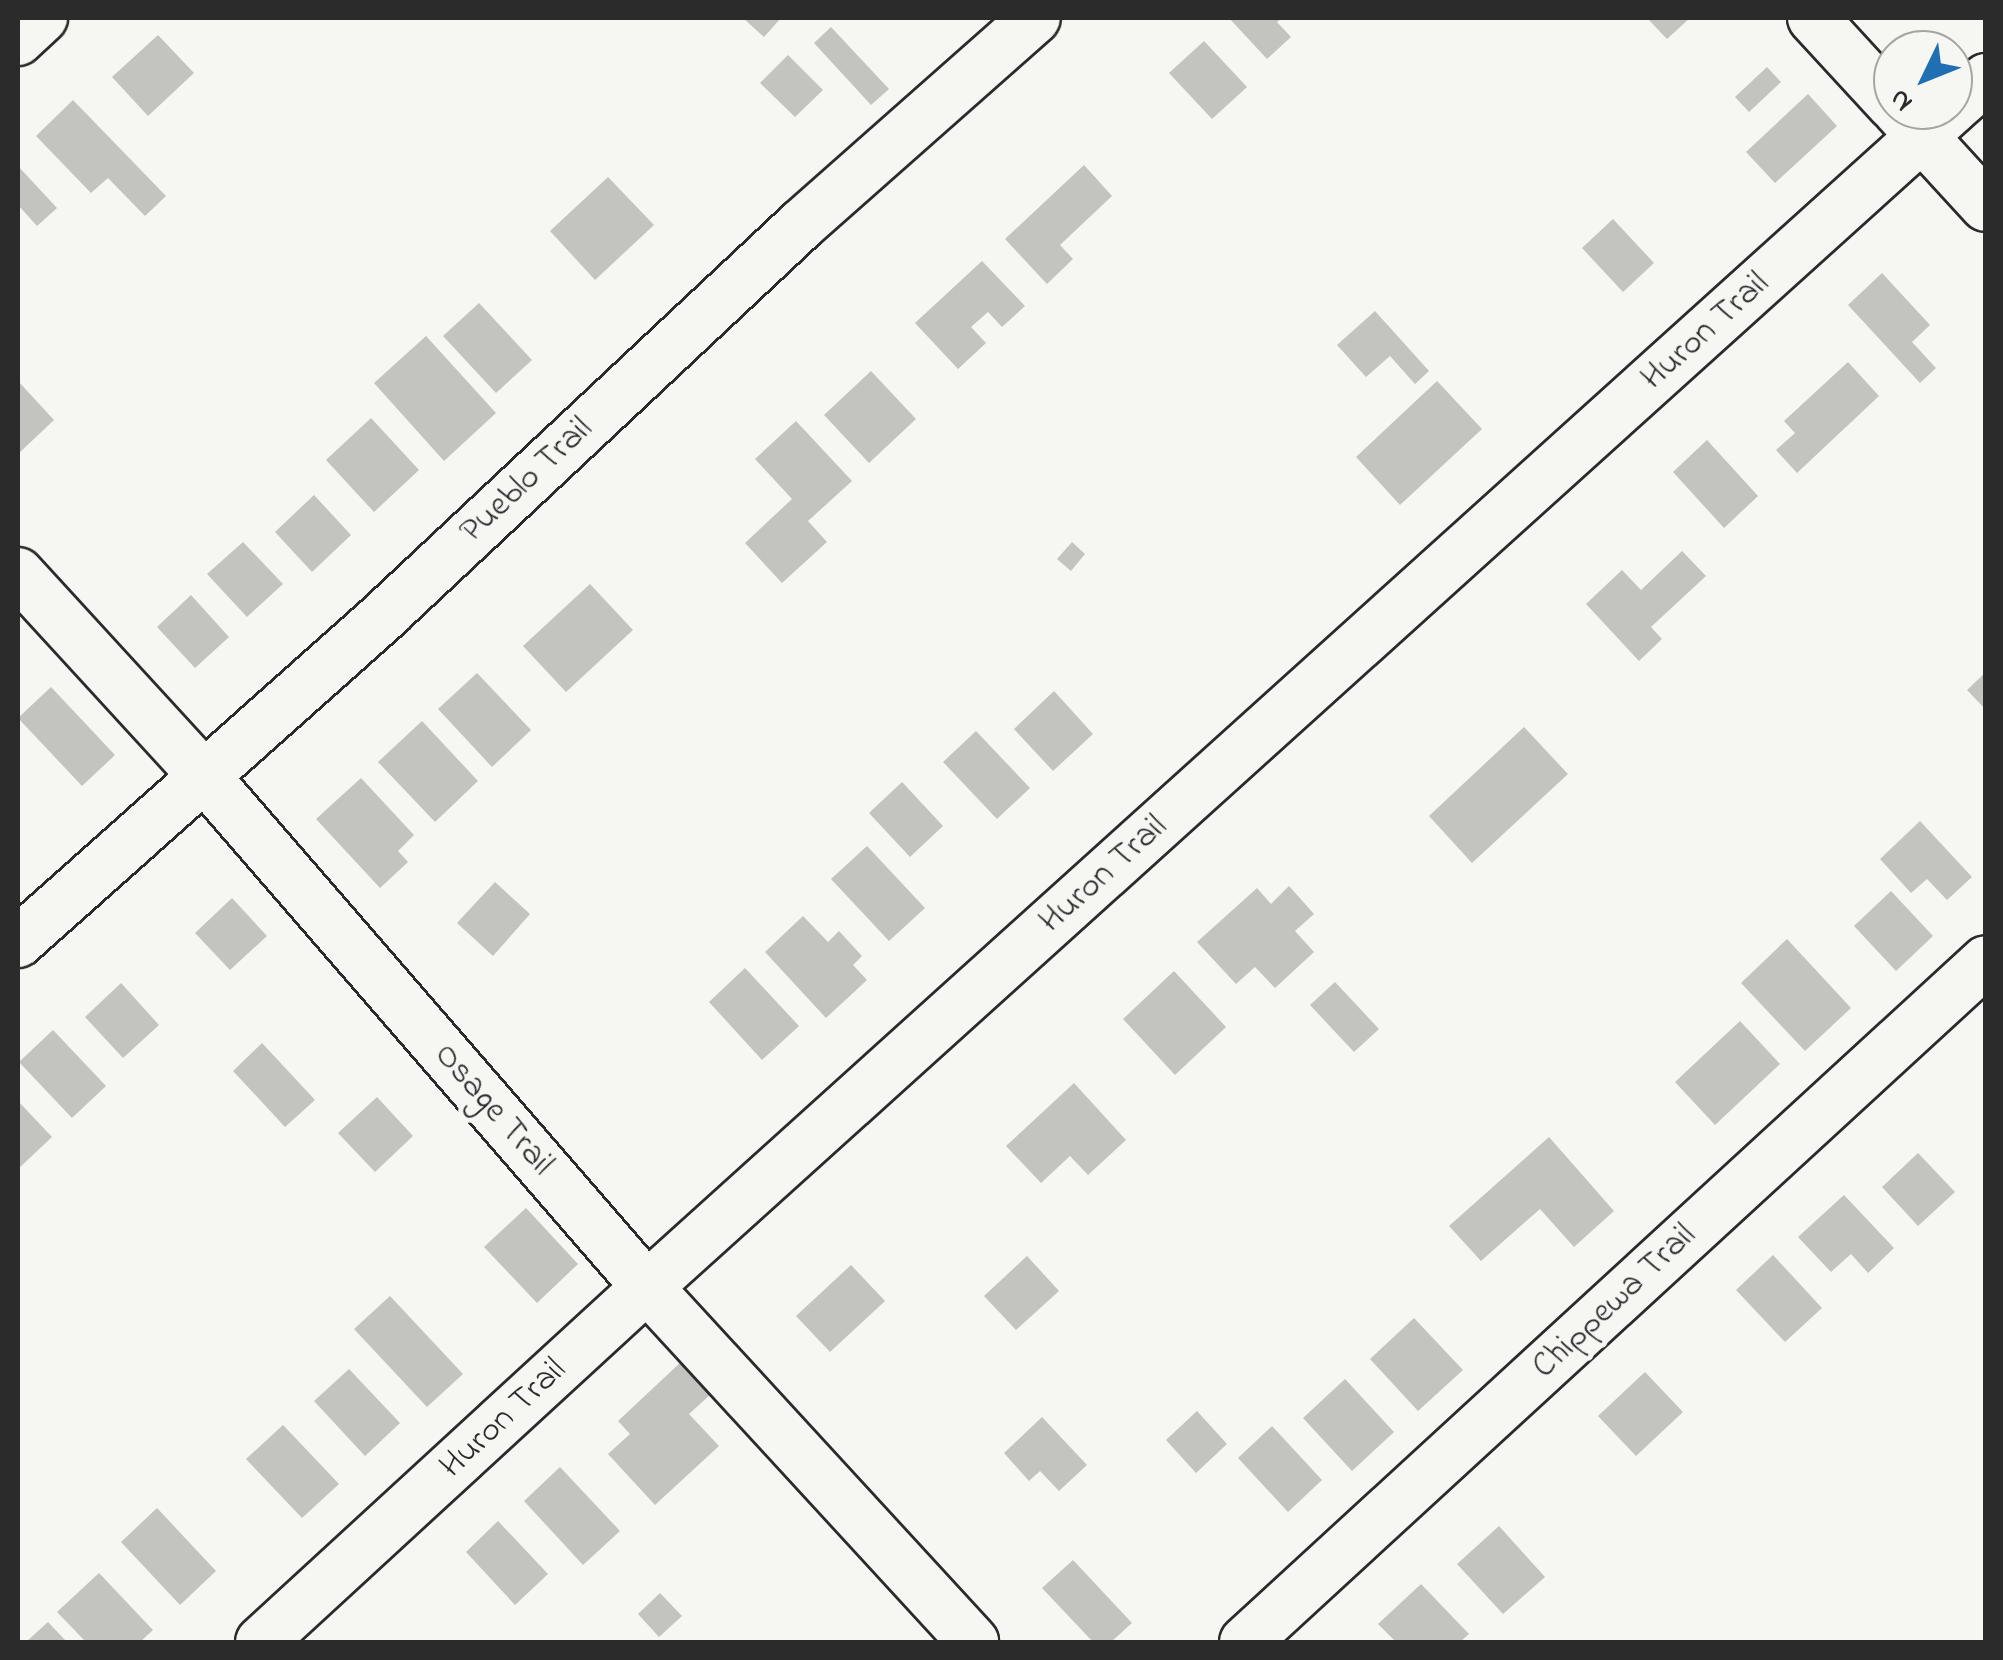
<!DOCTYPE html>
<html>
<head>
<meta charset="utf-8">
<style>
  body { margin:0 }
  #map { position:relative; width:2003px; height:1660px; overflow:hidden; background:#f6f6f2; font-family:"Indie Flower",sans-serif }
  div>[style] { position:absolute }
  .building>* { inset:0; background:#c3c3c0 }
  .roads { filter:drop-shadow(2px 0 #2b2b2b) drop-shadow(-2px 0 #2b2b2b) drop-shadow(0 2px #2b2b2b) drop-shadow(0 -2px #2b2b2b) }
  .minor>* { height:50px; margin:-25px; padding:0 25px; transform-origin:25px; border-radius:25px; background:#f6f6f2 }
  span { translate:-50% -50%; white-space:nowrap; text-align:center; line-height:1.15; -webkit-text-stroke:10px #f6f6f2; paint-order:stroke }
  .street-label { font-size:35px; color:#2b2b2b }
  .frame { position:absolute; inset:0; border:20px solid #2b2b2b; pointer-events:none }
  .north { position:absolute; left:1873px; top:30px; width:100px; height:100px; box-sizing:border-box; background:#f6f6f2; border:2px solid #a5a5a2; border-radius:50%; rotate:227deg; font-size:28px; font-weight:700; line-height:40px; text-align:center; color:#2b2b2b }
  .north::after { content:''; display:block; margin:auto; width:35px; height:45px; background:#1f6fb2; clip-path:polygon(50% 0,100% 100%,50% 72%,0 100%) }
</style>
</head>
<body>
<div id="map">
  <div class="building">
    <div style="clip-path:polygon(743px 18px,781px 18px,764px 37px)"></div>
    <div style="clip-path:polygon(1229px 18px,1282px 18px,1277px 22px,1291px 37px,1267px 59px)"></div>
    <div style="clip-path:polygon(1647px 18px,1690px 18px,1667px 39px)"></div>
    <div style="clip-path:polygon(831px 27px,889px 89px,871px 105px,814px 43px)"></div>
    <div style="clip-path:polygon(158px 35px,194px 73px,148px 116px,112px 77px)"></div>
    <div style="clip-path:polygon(1204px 41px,1247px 87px,1212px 119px,1169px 73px)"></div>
    <div style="clip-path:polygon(788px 55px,823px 90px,795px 117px,760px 83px)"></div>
    <div style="clip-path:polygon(1767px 67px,1781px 82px,1749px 112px,1735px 97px)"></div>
    <div style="clip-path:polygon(1808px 94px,1837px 126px,1775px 183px,1746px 152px)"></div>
    <div style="clip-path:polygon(73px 100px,166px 196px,145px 216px,108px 178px,91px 193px,36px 136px)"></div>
    <div style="clip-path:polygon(1084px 165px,1112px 196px,1060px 245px,1073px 259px,1047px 284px,1005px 239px)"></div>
    <div style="clip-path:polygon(18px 166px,57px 208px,37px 226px,18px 205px)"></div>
    <div style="clip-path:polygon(608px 177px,654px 225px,595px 280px,550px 231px)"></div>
    <div style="clip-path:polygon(1613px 219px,1654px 263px,1623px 292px,1582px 248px)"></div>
    <div style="clip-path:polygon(982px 261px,1025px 306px,1002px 327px,988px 312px,971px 327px,986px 343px,958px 369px,915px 323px)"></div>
    <div style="clip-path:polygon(1882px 273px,1930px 325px,1912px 342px,1936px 368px,1920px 383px,1848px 305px)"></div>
    <div style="clip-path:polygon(479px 303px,532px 360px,496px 393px,443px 336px)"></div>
    <div style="clip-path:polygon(1375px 311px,1429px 371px,1415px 384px,1390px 356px,1366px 377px,1337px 345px)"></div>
    <div style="clip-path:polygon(426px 336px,496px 413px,444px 461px,374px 383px)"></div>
    <div style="clip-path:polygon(1848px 362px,1879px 396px,1797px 473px,1776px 450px,1795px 433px,1784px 421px)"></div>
    <div style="clip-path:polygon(871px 371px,916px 419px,869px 463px,824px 415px)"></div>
    <div style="clip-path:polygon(18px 381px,54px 420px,18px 454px)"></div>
    <div style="clip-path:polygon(1437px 381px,1482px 429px,1400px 505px,1356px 457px)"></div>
    <div style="clip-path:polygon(371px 418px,419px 470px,374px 512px,326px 460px)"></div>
    <div style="clip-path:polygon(796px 421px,852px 481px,808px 521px,827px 542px,782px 583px,745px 543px,792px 499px,755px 459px)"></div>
    <div style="clip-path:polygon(1707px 440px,1758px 496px,1724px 528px,1673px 472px)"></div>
    <div style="clip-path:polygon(314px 495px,351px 535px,312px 572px,275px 532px)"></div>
    <div style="clip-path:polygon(243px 542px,283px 584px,247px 617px,207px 574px)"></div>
    <div style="clip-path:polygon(1072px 542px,1085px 554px,1071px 571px,1057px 559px)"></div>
    <div style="clip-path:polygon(1682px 551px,1706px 576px,1651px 627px,1662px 639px,1639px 661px,1586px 604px,1622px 570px,1641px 590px)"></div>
    <div style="clip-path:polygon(590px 584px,633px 630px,566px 692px,523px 646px)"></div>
    <div style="clip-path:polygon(191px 595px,229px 637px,195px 668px,157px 627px)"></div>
    <div style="clip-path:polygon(1986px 672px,1986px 710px,1967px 690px)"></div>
    <div style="clip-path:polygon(477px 673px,531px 730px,492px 767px,438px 709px)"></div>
    <div style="clip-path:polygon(51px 687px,115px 755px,82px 786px,18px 718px)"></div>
    <div style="clip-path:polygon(1054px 691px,1093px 734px,1053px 771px,1014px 729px)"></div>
    <div style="clip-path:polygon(422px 721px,478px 781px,435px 822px,378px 762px)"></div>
    <div style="clip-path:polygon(1524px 727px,1568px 774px,1472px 863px,1429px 816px)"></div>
    <div style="clip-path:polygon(976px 731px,1030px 788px,997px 819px,943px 762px)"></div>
    <div style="clip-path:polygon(361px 778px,414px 835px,398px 851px,408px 862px,380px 888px,316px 819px)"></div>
    <div style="clip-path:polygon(902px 782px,943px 826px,910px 857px,869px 813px)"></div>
    <div style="clip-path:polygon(1920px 821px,1972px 877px,1947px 900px,1927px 879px,1911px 893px,1880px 859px)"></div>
    <div style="clip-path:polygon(867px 846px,925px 908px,889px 941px,831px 879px)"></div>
    <div style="clip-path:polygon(495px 882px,530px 914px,493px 956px,457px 923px)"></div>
    <div style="clip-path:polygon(1289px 886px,1314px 914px,1295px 931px,1314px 952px,1275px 988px,1255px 967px,1236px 984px,1197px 942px,1257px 888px,1271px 904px)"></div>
    <div style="clip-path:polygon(1891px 891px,1933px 936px,1896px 971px,1854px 926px)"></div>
    <div style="clip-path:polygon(232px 898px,267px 936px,230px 970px,195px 933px)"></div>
    <div style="clip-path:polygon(803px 916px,828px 942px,839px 931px,862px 956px,853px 965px,867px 980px,826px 1018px,765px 952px)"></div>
    <div style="clip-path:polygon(1787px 939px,1851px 1008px,1805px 1051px,1741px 983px)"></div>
    <div style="clip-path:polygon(745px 968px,799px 1026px,762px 1060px,709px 1002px)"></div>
    <div style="clip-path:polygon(1174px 971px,1226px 1027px,1175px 1075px,1123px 1019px)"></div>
    <div style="clip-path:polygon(1335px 982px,1379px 1029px,1354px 1052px,1310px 1005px)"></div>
    <div style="clip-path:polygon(121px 983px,159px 1025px,123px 1058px,85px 1017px)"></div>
    <div style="clip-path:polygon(1740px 1021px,1780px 1064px,1715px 1125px,1675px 1082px)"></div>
    <div style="clip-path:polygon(53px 1030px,106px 1086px,72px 1118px,19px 1062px)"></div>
    <div style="clip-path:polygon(262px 1043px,315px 1100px,285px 1127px,233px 1071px)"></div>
    <div style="clip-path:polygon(1074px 1083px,1126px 1140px,1088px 1175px,1070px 1156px,1041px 1183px,1006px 1146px)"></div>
    <div style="clip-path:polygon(377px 1097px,413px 1136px,375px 1172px,338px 1133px)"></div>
    <div style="clip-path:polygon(18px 1101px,52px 1137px,18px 1169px)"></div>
    <div style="clip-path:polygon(1549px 1137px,1614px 1211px,1574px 1247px,1540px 1209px,1481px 1261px,1449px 1226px)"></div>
    <div style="clip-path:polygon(1918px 1153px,1955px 1192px,1918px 1226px,1882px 1187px)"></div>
    <div style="clip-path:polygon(1844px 1195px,1894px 1248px,1868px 1273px,1851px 1254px,1831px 1272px,1798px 1237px)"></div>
    <div style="clip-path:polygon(526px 1208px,578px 1264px,537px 1303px,484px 1247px)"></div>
    <div style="clip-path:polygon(1773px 1255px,1822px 1308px,1785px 1342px,1736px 1290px)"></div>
    <div style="clip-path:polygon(1027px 1256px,1059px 1291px,1016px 1330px,984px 1296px)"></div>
    <div style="clip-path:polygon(851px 1265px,885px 1301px,830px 1352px,796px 1316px)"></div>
    <div style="clip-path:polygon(390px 1296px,463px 1374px,427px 1407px,354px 1329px)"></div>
    <div style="clip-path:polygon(1414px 1318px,1463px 1370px,1418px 1411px,1370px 1359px)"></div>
    <div style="clip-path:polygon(681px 1362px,711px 1394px,689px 1414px,719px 1446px,655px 1505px,608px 1454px,630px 1434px,618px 1421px)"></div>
    <div style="clip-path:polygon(349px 1369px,400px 1423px,365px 1456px,314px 1401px)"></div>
    <div style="clip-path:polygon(1645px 1372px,1683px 1412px,1636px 1456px,1598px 1416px)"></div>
    <div style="clip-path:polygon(1345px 1379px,1394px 1432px,1352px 1471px,1303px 1418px)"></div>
    <div style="clip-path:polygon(1197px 1411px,1227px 1444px,1196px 1473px,1166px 1440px)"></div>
    <div style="clip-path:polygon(1042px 1417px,1087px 1465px,1059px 1491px,1040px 1471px,1029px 1481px,1004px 1453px)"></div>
    <div style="clip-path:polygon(283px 1425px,339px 1484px,302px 1518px,246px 1459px)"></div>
    <div style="clip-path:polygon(1272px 1426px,1322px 1480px,1288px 1512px,1238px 1458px)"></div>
    <div style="clip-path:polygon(560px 1467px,620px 1531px,583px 1565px,524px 1501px)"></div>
    <div style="clip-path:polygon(157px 1508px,216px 1571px,180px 1605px,121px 1542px)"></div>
    <div style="clip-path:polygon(498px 1521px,548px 1574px,515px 1605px,466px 1552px)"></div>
    <div style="clip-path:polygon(1499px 1526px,1545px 1577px,1503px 1614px,1457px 1564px)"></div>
    <div style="clip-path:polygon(1073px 1560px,1132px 1623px,1111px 1642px,1093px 1642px,1042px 1588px)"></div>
    <div style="clip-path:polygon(99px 1573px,153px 1630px,140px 1642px,86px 1642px,57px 1612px)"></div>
    <div style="clip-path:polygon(1421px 1584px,1469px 1634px,1460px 1642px,1396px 1642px,1378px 1624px)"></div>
    <div style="clip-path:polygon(660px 1593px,682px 1616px,659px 1637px,638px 1614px)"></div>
    <div style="clip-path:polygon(48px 1622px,67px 1642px,26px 1642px)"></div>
  </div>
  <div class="roads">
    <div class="minor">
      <div style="left:1813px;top:18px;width:118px;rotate:47.4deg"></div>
      <div style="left:18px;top:40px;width:33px;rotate:-43deg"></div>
      <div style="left:1953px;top:108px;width:44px;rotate:-41.3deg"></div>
      <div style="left:1898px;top:110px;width:130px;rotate:47.5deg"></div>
      <div style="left:18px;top:573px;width:275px;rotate:47.5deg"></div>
      <div style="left:204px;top:776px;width:676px;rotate:49.08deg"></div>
      <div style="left:647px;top:1287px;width:482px;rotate:47.4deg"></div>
      <div style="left:18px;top:942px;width:496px;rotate:-41.7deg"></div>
      <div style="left:388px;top:612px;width:566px;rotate:-43.14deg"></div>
      <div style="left:801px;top:225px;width:312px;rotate:-41.5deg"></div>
      <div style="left:261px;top:1642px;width:524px;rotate:-42.6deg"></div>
      <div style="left:647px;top:1287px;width:1757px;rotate:-42.07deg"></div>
      <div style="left:1245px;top:1642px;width:1006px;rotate:-42.58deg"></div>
    </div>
  </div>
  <div class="street-label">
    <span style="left:1706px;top:332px;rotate:-42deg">Huron Trail</span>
    <span style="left:527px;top:481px;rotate:-43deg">Pueblo Trail</span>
    <span style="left:1104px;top:875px;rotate:-42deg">Huron Trail</span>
    <span style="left:493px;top:1110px;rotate:49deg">Osage Trail</span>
    <span style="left:1615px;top:1302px;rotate:-43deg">Chippewa Trail</span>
    <span style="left:504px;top:1419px;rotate:-43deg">Huron Trail</span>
  </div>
  <div class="frame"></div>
  <div class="north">N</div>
</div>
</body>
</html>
